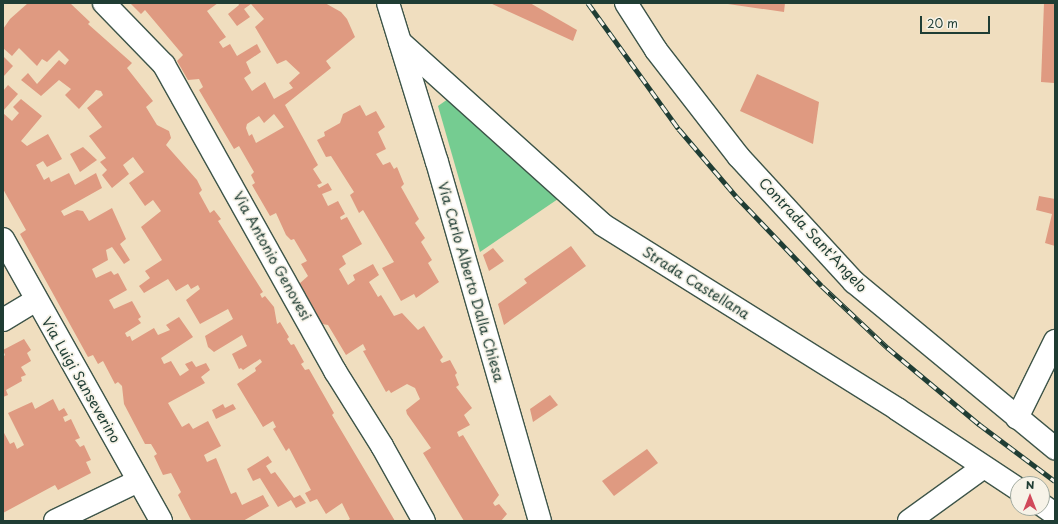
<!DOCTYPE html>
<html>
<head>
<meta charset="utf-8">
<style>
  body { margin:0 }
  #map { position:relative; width:1058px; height:524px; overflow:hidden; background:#f0debf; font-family:"Playpen Sans",sans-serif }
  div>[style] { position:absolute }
  .green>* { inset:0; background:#75cc91 }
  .building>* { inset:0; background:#df9a81 }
  .roads { filter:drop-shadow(1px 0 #3e5549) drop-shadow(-1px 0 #3e5549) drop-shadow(0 1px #3e5549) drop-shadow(0 -1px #3e5549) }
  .minor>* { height:22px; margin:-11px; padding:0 11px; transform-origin:11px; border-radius:11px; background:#fff }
  .tertiary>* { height:22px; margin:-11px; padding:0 11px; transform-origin:11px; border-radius:11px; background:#fff }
  .rail>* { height:4.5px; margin-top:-2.25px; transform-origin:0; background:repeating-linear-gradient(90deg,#f7f3e8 0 9px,#1f3d34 0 18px); box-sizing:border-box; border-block:1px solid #1f3d34 }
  span { translate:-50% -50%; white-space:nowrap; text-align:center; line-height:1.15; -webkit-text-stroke:3.5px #f7f3e8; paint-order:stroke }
  .street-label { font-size:14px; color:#1f3d34 }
  .frame { position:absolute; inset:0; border:4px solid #1f3d34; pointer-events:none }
  .north { position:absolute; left:1010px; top:476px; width:40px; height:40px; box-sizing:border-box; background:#f7f3e8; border:1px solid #a1aaa0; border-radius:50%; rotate:0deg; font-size:11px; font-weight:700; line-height:16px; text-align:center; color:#1f3d34 }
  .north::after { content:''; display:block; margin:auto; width:14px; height:18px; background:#d1495b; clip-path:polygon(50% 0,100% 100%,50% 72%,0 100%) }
  .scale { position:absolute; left:920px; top:16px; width:70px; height:18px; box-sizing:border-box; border:2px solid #1f3d34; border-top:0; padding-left:5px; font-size:12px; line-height:14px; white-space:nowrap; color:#1f3d34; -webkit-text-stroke:3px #f7f3e8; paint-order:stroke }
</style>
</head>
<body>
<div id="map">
  <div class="green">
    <div style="clip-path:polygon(448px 99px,558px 199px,480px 252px,438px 106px)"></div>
  </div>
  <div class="building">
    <div style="clip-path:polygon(28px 3px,70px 3px,90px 22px,88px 24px,132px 63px,127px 68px,153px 101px,146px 107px,157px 125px,169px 131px,171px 138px,166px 145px,197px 180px,202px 190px,199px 193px,210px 213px,214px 210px,221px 219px,218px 221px,263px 292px,260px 294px,262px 298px,265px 296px,274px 307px,277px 324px,280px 322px,289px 337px,287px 339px,291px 345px,294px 344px,304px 362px,301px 364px,305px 370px,309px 369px,334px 413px,332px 415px,395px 521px,347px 521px,350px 519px,342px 503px,326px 514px,317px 499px,310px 502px,305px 493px,311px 490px,289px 448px,286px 451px,273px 429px,276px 427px,273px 421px,263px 427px,237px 384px,256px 371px,255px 368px,262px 362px,260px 359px,243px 370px,241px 368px,239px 369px,232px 354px,247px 346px,242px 335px,214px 352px,208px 347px,205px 336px,233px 319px,228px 309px,200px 324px,186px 300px,200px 289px,198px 285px,191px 289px,188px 284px,176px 291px,168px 279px,144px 293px,139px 286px,150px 278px,145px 271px,162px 260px,141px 227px,161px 211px,153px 200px,145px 206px,129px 183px,144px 172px,133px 157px,123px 165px,129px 174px,112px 188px,102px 175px,107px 170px,100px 162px,106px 158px,89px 136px,102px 127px,87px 108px,103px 95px,101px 91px,96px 90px,79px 109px,65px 95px,71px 89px,59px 80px,41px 96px,21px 80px,28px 73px,37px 84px,59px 60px,65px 65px,69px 60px,59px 50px,47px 62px,42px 59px,37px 66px,19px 48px,12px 56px,3px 48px,3px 29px,10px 19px)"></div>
    <div style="clip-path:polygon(evenodd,130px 3px,218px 3px,207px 11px,226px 37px,219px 42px,223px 48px,230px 44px,237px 56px,257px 44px,261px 52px,246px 62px,251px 73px,244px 78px,252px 91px,265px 82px,274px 99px,293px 88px,289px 83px,300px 73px,286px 60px,277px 64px,255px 27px,264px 19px,251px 4px,244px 9px,250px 17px,237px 26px,228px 14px,239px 5px,238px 3px,325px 3px,341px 12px,347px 19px,355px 37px,326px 61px,331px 68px,285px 105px,318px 165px,313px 169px,322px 183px,317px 185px,319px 188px,328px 183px,332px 190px,322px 194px,328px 206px,338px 201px,345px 214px,340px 217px,341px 220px,347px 217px,362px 244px,342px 256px,346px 264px,339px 269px,348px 285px,355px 280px,353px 275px,373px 264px,379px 275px,369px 282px,378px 297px,381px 295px,394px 316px,402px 313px,418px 330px,424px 326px,443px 357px,440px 360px,442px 363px,450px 360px,457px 373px,455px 375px,459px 385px,456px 387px,472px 408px,464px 415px,470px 425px,457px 432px,459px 437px,463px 435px,499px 495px,493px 503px,495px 506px,499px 504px,507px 514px,501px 521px,464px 521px,423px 453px,431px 448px,407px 414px,406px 410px,420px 399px,415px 388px,407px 384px,391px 393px,389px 390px,386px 392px,363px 351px,366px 350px,363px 344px,346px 355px,328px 325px,322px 324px,299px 284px,308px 276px,301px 264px,307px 261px,294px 239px,291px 240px,286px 235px,276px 213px,270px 216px,252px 185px,255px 183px,251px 175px,254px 172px,239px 146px,234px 149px,199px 90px,203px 87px,199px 79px,188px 80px,177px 61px,183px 55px,145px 10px,141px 14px,130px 3px,274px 114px,284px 127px,256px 143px,252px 134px,249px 136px,246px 128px,247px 124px,259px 116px,264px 123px,274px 114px)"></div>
    <div style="clip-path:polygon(490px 3px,530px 3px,577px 30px,573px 41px)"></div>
    <div style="clip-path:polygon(721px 3px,785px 3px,784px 12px)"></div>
    <div style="clip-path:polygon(1044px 3px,1055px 3px,1054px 83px,1041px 82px)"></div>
    <div style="clip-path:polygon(3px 56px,13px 66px,3px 77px)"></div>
    <div style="clip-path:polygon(757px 74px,819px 102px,813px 144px,740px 111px)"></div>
    <div style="clip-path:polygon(8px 85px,18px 94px,3px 111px,3px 91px)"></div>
    <div style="clip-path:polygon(21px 99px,42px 116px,21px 141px,27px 146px,48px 134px,62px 159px,47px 167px,43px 161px,36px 165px,44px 180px,49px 177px,51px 182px,69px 173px,75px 185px,96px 173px,102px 188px,61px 211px,64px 216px,77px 210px,83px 211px,89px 221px,112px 208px,126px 239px,120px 244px,130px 260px,124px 264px,112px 247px,106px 250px,108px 260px,92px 269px,96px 278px,111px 271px,114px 275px,118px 273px,127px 290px,109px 300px,114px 309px,132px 301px,141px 317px,138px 319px,141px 323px,125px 333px,127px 337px,130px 336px,132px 341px,154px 328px,158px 335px,170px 330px,166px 325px,179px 317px,193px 337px,161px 358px,164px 364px,171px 361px,180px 376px,189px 370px,185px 364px,192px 361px,196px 367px,206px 363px,210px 370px,201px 377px,205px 383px,168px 403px,182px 427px,189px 423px,193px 429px,208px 421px,221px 446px,204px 455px,207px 462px,216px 458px,231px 494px,236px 492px,242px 505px,263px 495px,269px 506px,243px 521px,188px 521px,191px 520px,178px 495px,181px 492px,171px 473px,163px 475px,154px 456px,157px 454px,151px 444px,145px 444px,124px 404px,122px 386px,118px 382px,115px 384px,103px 361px,98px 364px,93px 355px,88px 357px,20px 234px,26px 230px,3px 189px,3px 113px,12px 121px,19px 113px,13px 107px)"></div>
    <div style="clip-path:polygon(360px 105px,366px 116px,376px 111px,385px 127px,378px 132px,386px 149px,376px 154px,383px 165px,390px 162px,394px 169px,397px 167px,404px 184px,401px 187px,419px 219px,415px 223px,425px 238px,421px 242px,432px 260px,428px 263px,439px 282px,416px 298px,414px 294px,401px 301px,382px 268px,394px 262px,363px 210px,359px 213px,350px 195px,354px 192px,331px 156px,326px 157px,317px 140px,325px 136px,324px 132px,340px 123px,343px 114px)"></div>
    <div style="clip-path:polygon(83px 147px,97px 160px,80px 172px,70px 154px)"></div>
    <div style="clip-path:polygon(1039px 196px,1055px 199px,1055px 246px,1045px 243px,1052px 214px,1036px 210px)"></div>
    <div style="clip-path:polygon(571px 246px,586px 266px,504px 325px,498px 304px,527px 283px,524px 279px)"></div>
    <div style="clip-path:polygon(493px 248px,504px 261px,489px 271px,483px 255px)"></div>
    <div style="clip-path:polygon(24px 339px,31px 350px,27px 353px,31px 361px,21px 367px,26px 375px,21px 377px,22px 381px,6px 390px,8px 395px,3px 397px,3px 357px,5px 355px,3px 350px)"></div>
    <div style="clip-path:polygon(550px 395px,558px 405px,533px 422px,530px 409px)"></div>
    <div style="clip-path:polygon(53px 399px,59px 411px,64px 408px,68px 415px,63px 417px,65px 422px,71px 419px,80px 438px,75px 440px,80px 447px,84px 445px,91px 460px,86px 462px,91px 473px,58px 490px,55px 485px,3px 513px,3px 431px,10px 444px,14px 442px,17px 449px,24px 445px,8px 413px,32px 402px,35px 409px)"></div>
    <div style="clip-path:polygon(223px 404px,225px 408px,233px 404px,236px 409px,216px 419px,212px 410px)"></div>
    <div style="clip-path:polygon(647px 449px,658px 463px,614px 496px,602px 481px)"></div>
    <div style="clip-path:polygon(268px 456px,272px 462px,266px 466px,271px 474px,275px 472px,294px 498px,300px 495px,306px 503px,296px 508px,291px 500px,278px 507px,260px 478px,253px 481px,247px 469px)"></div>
  </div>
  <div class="roads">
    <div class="minor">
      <div style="left:104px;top:3px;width:86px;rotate:45.9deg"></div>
      <div style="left:164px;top:65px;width:351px;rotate:60.8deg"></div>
      <div style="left:335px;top:371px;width:89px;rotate:57.9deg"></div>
      <div style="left:382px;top:446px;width:86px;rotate:60.8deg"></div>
      <div style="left:626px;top:3px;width:56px;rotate:57.4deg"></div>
      <div style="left:656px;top:50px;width:135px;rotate:52.2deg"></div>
      <div style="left:739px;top:157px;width:170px;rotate:47.4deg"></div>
      <div style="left:854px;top:282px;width:261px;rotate:39.6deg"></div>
      <div style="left:400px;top:42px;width:273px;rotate:42deg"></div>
      <div style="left:603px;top:225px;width:347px;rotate:32deg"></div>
      <div style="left:897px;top:409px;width:145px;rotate:33.5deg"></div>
      <div style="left:3px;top:239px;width:323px;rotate:60.7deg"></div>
      <div style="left:3px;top:320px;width:37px;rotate:-31deg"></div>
      <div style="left:1017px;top:418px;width:86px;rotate:-63.7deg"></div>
      <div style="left:1042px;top:505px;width:16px;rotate:35deg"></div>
      <div style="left:55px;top:521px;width:92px;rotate:-25.7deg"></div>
      <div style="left:909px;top:521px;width:92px;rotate:-35.8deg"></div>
    </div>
    <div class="tertiary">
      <div style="left:388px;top:3px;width:166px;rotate:72.9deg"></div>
      <div style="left:437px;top:162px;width:373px;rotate:74deg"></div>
    </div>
  </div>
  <div class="rail">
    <div style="left:588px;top:3px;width:155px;rotate:54.2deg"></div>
    <div style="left:679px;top:129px;width:88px;rotate:49.6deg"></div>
    <div style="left:736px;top:196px;width:124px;rotate:46.3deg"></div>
    <div style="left:822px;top:286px;width:91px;rotate:43.2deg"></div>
    <div style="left:888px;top:348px;width:119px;rotate:39.9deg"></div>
    <div style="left:979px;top:424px;width:95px;rotate:36.9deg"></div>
  </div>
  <div class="street-label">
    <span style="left:813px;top:235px;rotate:47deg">Contrada Sant'Angelo</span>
    <span style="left:272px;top:256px;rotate:61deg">Via Antonio Genovesi</span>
    <span style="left:471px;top:282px;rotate:74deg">Via Carlo Alberto Dalla Chiesa</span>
    <span style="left:696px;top:283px;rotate:32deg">Strada Castellana</span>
    <span style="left:81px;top:380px;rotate:60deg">Via Luigi Sanseverino</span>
  </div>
  <div class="frame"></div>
  <div class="north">N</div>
  <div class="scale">20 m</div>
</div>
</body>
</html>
